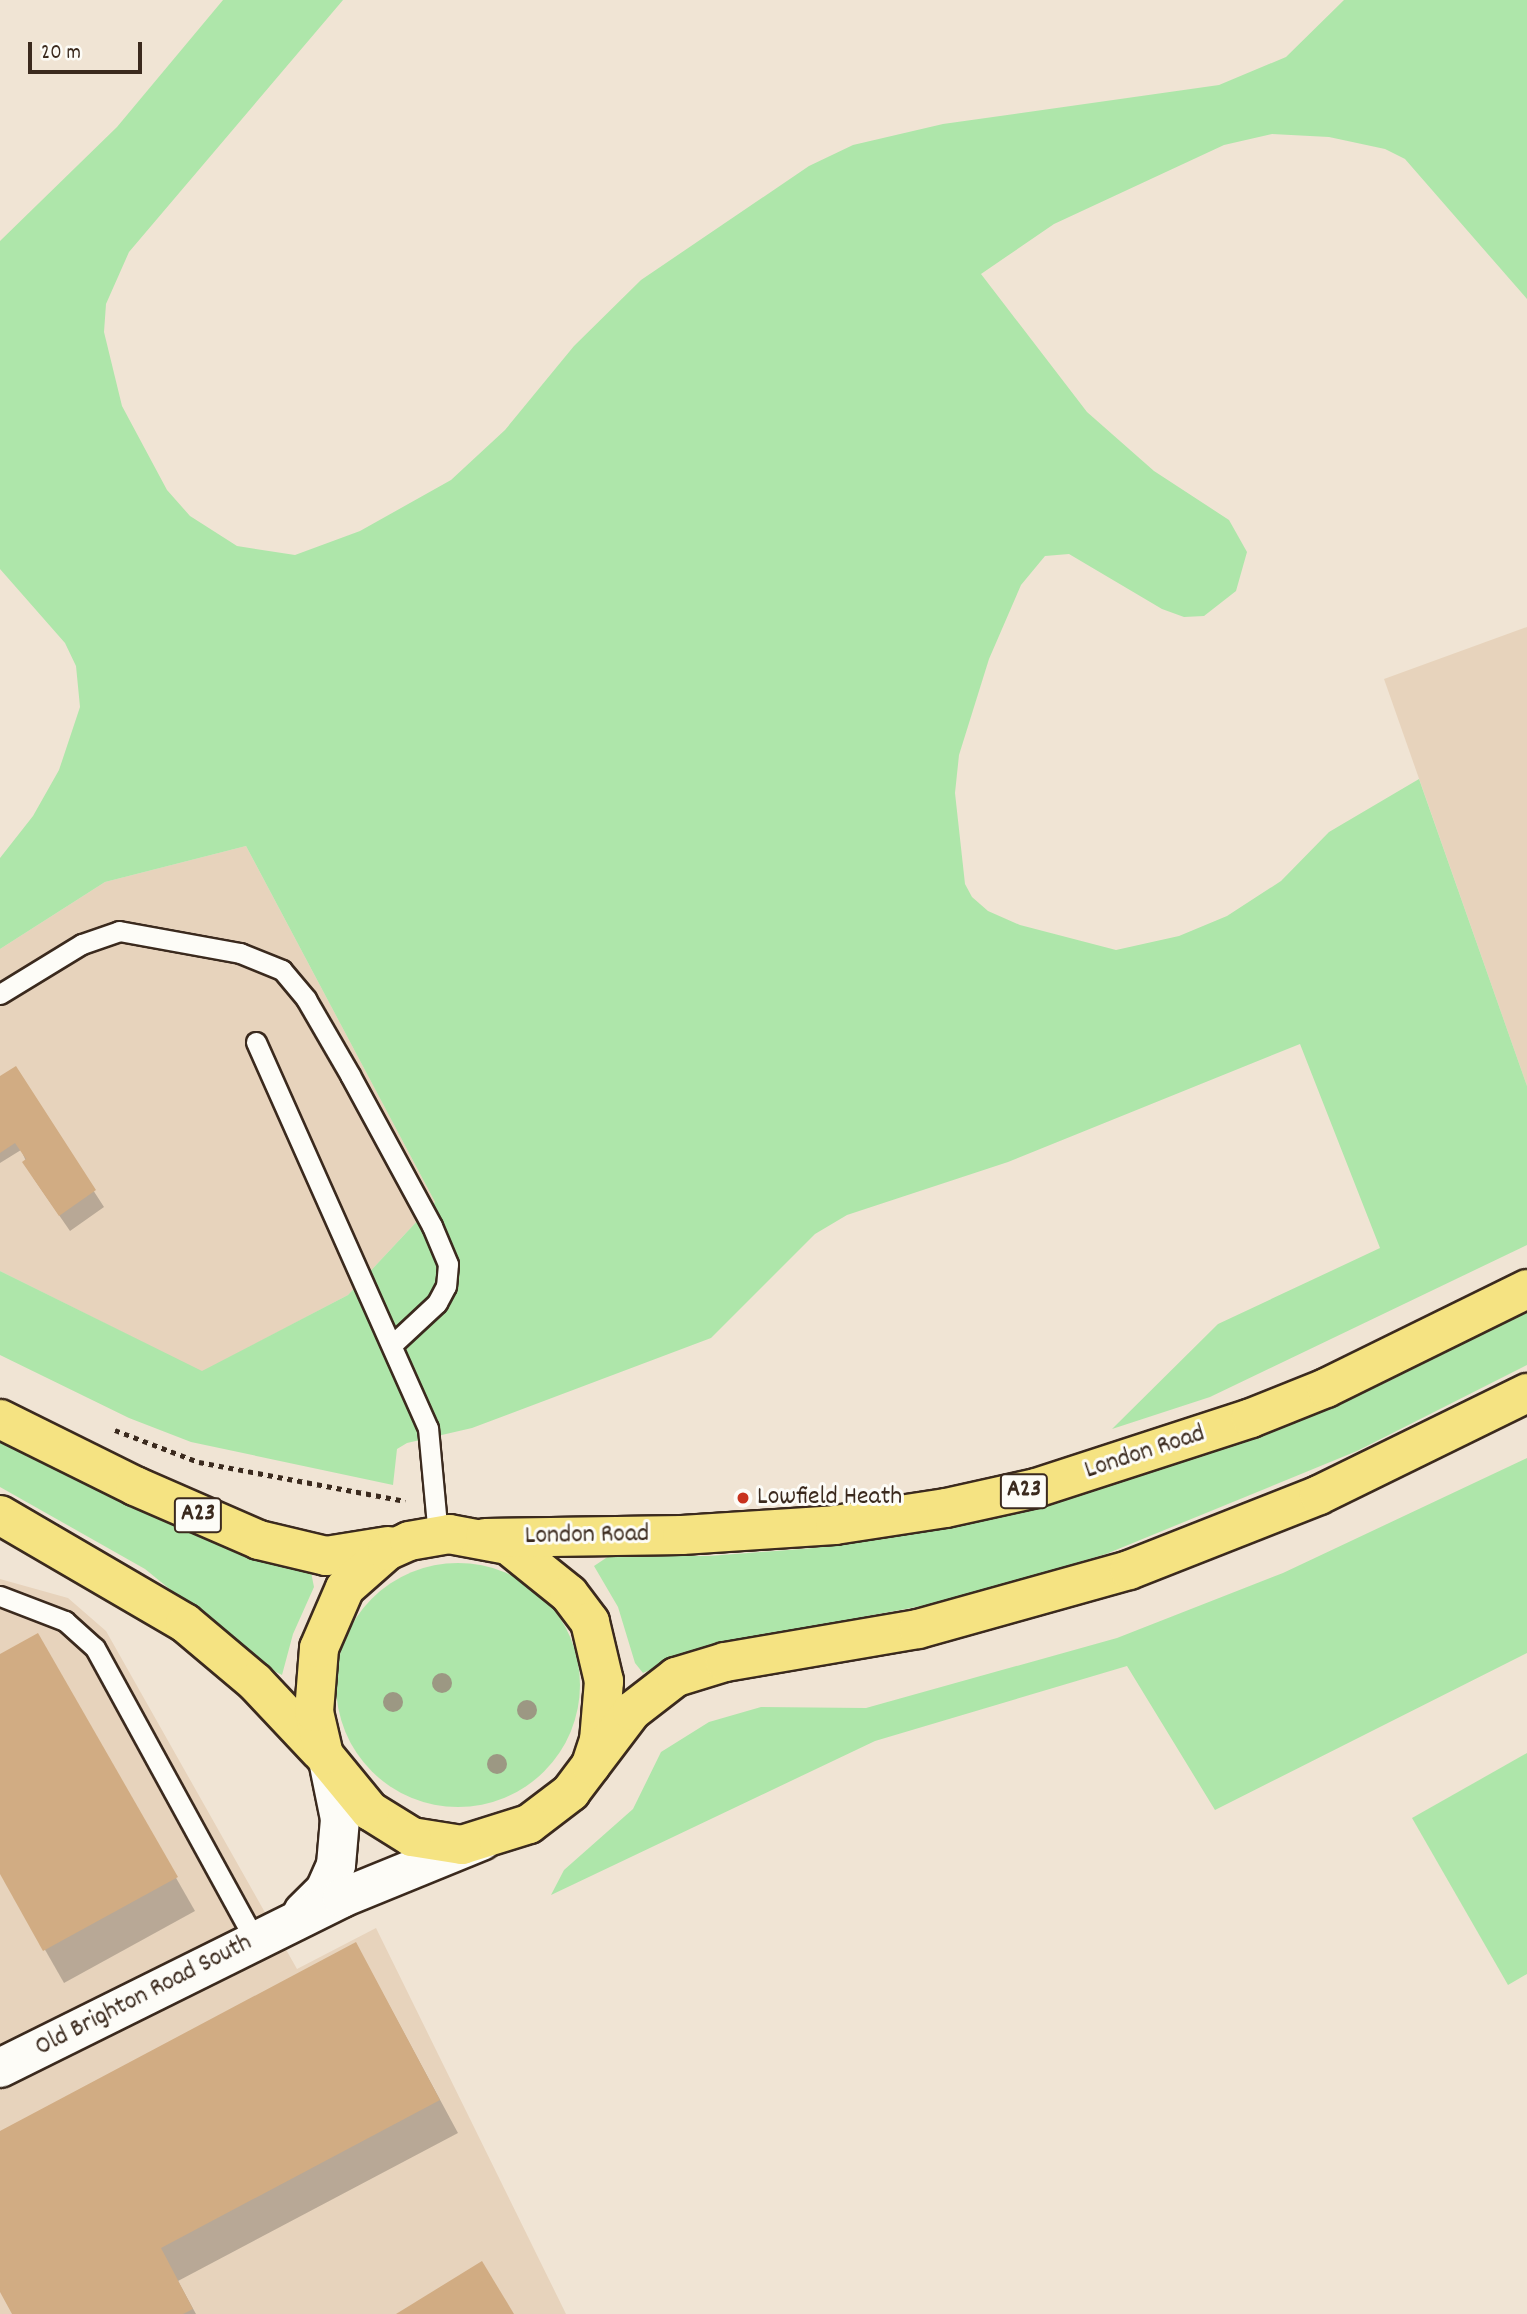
<!DOCTYPE html>
<html>
<head>
<meta charset="utf-8">
<style>
  body { margin:0 }
  #map { position:relative; width:1527px; height:2314px; overflow:hidden; background:#f0e4d4; font-family:Dekko,sans-serif }
  div>[style] { position:absolute }
  .built>* { inset:0; background:#e7d3bc }
  .green>* { inset:0; background:#aee6aa }
  .round { border-radius:50% }
  .shadow>* { inset:0; background:#0003 }
  .building>* { inset:0; background:#d1ac83 }
  .path>* { height:4.5px; margin-top:-2.25px; transform-origin:0; background:repeating-linear-gradient(90deg,#3b2a1e 0 5px,transparent 0 10px) }
  .roads { filter:drop-shadow(2px 0 #3b2a1e) drop-shadow(-2px 0 #3b2a1e) drop-shadow(0 2px #3b2a1e) drop-shadow(0 -2px #3b2a1e) }
  .service>* { height:19px; margin:-9.5px; padding:0 9.5px; transform-origin:9.5px; border-radius:9.5px; background:#fdfcf7 }
  .tertiary>* { height:38px; margin:-19px; padding:0 19px; transform-origin:19px; border-radius:19px; background:#fdfcf7 }
  .primary>* { height:38px; margin:-19px; padding:0 19px; transform-origin:19px; border-radius:19px; background:#f5e382 }
  .trees>* { width:20px; height:20px; margin:-10px; border-radius:50%; background:#9c9883 }
  .dots>* { width:19px; height:19px; translate:-50% -50%; box-sizing:border-box; border:4px solid #fdfcf7; border-radius:50% }
  span { translate:-50% -50%; white-space:nowrap; text-align:center; line-height:1.15; -webkit-text-stroke:6px #fdfcf7; paint-order:stroke }
  .shield-label span { padding:2px 5px; background:#fdfcf7; border:2px solid; border-radius:5px; -webkit-text-stroke-width:0 }
  .shield-label { font-size:24px; color:#3b2a1e; font-weight:700 }
  .street-label { font-size:26px; color:#3b2a1e }
  .poi-label { font-size:26px; color:#3b2a1e }
  .left { translate:0 -50%; text-align:left }
  .scale { position:absolute; left:28px; top:42px; width:114px; height:32px; box-sizing:border-box; border:4px solid #3b2a1e; border-top:0; padding-left:9px; font-size:21px; line-height:24px; white-space:nowrap; color:#3b2a1e; -webkit-text-stroke:5px #fdfcf7; paint-order:stroke }
</style>
</head>
<body>
<div id="map">
  <div class="built">
    <div style="clip-path:polygon(1527px 627px,1527px 1086px,1384px 679px)"></div>
    <div style="clip-path:polygon(246px 846px,435px 1202px,348px 1295px,202px 1372px,0 1271px,0 949px,105px 882px)"></div>
    <div style="clip-path:polygon(0 1579px,68px 1598px,106px 1631px,297px 1969px,376px 1928px,566px 2314px,0 2314px)"></div>
  </div>
  <div class="green">
    <div style="clip-path:polygon(223px 0,343px 0,129px 252px,106px 304px,104px 332px,122px 406px,167px 490px,190px 516px,237px 546px,295px 555px,360px 531px,451px 480px,505px 430px,574px 346px,641px 280px,809px 166px,853px 145px,943px 124px,1219px 85px,1286px 57px,1344px 0,1527px 0,1527px 299px,1405px 159px,1385px 149px,1329px 137px,1272px 134px,1224px 145px,1054px 224px,981px 274px,1087px 412px,1154px 471px,1229px 520px,1247px 552px,1236px 591px,1204px 616px,1184px 617px,1162px 609px,1069px 554px,1045px 556px,1021px 585px,989px 659px,959px 755px,955px 793px,965px 884px,972px 897px,988px 911px,1020px 925px,1116px 950px,1179px 936px,1227px 916px,1281px 881px,1329px 832px,1419px 779px,1527px 1086px,1527px 1245px,1210px 1397px,1112px 1429px,1218px 1324px,1380px 1248px,1300px 1044px,1008px 1162px,847px 1215px,815px 1234px,711px 1338px,472px 1428px,407px 1443px,397px 1449px,393px 1485px,191px 1442px,129px 1418px,0 1355px,0 1271px,202px 1371px,348px 1295px,435px 1202px,246px 846px,105px 882px,0 949px,0 858px,33px 816px,59px 770px,80px 707px,76px 666px,65px 643px,0 569px,0 241px,117px 127px)"></div>
    <div style="clip-path:polygon(1527px 1311px,1527px 1365px,1357px 1451px,1106px 1554px,953px 1600px,699px 1648px,643px 1673px,635px 1663px,618px 1607px,594px 1566px,609px 1556px,709px 1556px,814px 1548px,981px 1521px,1073px 1498px,1304px 1418px,1387px 1382px)"></div>
    <div style="clip-path:polygon(0 1441px,194px 1533px,311px 1572px,314px 1587px,293px 1634px,282px 1675px,264px 1666px,145px 1569px,0 1487px)"></div>
    <div style="clip-path:polygon(1527px 1458px,1527px 1653px,1215px 1810px,1127px 1666px,875px 1741px,551px 1895px,564px 1870px,633px 1809px,661px 1752px,709px 1722px,761px 1707px,866px 1708px,1117px 1638px,1283px 1573px)"></div>
    <div class="round" style="left:336px;top:1563px;width:244px;height:244px"></div>
    <div style="clip-path:polygon(1527px 1753px,1527px 1974px,1508px 1985px,1412px 1818px)"></div>
  </div>
  <div class="shadow">
    <div style="clip-path:polygon(15px 1069px,104px 1207px,70px 1231px,34px 1179px,21px 1150px,0 1163px,0 1078px)"></div>
    <div style="clip-path:polygon(37px 1635px,195px 1911px,64px 1983px,0 1871px,0 1656px)"></div>
    <div style="clip-path:polygon(356px 1944px,458px 2133px,178px 2281px,196px 2314px,14px 2314px,0 2288px,0 2133px)"></div>
  </div>
  <div class="building">
    <div style="clip-path:polygon(16px 1066px,96px 1190px,59px 1216px,22px 1162px,26px 1159px,15px 1143px,0 1153px,0 1076px)"></div>
    <div style="clip-path:polygon(38px 1633px,178px 1877px,43px 1951px,0 1874px,0 1654px)"></div>
    <div style="clip-path:polygon(356px 1942px,440px 2100px,161px 2248px,193px 2309px,183px 2314px,12px 2314px,0 2292px,0 2131px)"></div>
    <div style="clip-path:polygon(482px 2261px,514px 2314px,396px 2314px)"></div>
  </div>
  <div class="path">
    <div style="left:115px;top:1430px;width:90px;rotate:20.9deg"></div>
    <div style="left:199px;top:1462px;width:210px;rotate:10.7deg"></div>
  </div>
  <div class="roads">
    <div class="service">
      <div style="left:0;top:994px;width:96px;rotate:-31.4deg"></div>
      <div style="left:82px;top:944px;width:39px;rotate:-19deg"></div>
      <div style="left:119px;top:931px;width:123px;rotate:10.3deg"></div>
      <div style="left:240px;top:953px;width:45px;rotate:22deg"></div>
      <div style="left:282px;top:970px;width:38px;rotate:50deg"></div>
      <div style="left:306px;top:999px;width:88px;rotate:59.9deg"></div>
      <div style="left:350px;top:1075px;width:172px;rotate:61.5deg"></div>
      <div style="left:432px;top:1226px;width:41px;rotate:67.2deg"></div>
      <div style="left:448px;top:1264px;width:22px;rotate:95deg"></div>
      <div style="left:446px;top:1286px;width:19px;rotate:118deg"></div>
      <div style="left:437px;top:1303px;width:60px;rotate:137deg"></div>
      <div style="left:256px;top:1042px;width:423px;rotate:66deg"></div>
      <div style="left:428px;top:1428px;width:107px;rotate:84.7deg"></div>
      <div style="left:0;top:1596px;width:70px;rotate:21deg"></div>
      <div style="left:65px;top:1621px;width:40px;rotate:42deg"></div>
      <div style="left:95px;top:1648px;width:333px;rotate:61.3deg"></div>
    </div>
    <div class="tertiary">
      <div style="left:303px;top:1912px;width:31px;rotate:-45deg"></div>
      <div style="left:325px;top:1890px;width:27px;rotate:-66deg"></div>
      <div style="left:336px;top:1865px;width:46px;rotate:-85deg"></div>
      <div style="left:340px;top:1819px;width:55px;rotate:-101.5deg"></div>
      <div style="left:0;top:2068px;width:382px;rotate:-26.4deg"></div>
      <div style="left:342px;top:1898px;width:151px;rotate:-22.2deg"></div>
    </div>
    <div class="primary">
      <div style="left:0;top:1419px;width:151px;rotate:26.4deg"></div>
      <div style="left:135px;top:1486px;width:135px;rotate:23.5deg"></div>
      <div style="left:259px;top:1540px;width:69px;rotate:13.4deg"></div>
      <div style="left:326px;top:1556px;width:63px;rotate:-9.2deg"></div>
      <div style="left:0;top:1515px;width:214px;rotate:30.3deg"></div>
      <div style="left:185px;top:1623px;width:92px;rotate:40.1deg"></div>
      <div style="left:255px;top:1682px;width:95px;rotate:46.7deg"></div>
      <div style="left:449px;top:1534px;width:60px;rotate:10.6deg"></div>
      <div style="left:508px;top:1545px;width:78px;rotate:38.8deg"></div>
      <div style="left:569px;top:1594px;width:35px;rotate:53deg"></div>
      <div style="left:590px;top:1622px;width:61px;rotate:76.7deg"></div>
      <div style="left:604px;top:1681px;width:59px;rotate:94.8deg"></div>
      <div style="left:599px;top:1740px;width:26px;rotate:108deg"></div>
      <div style="left:591px;top:1765px;width:34px;rotate:127deg"></div>
      <div style="left:571px;top:1792px;width:53px;rotate:142.7deg"></div>
      <div style="left:529px;top:1824px;width:70px;rotate:162.6deg"></div>
      <div style="left:462px;top:1845px;width:51px;rotate:-170.9deg"></div>
      <div style="left:412px;top:1837px;width:49px;rotate:-148.2deg"></div>
      <div style="left:370px;top:1811px;width:72px;rotate:-129.4deg"></div>
      <div style="left:324px;top:1755px;width:44px;rotate:-103.1deg"></div>
      <div style="left:314px;top:1712px;width:64px;rotate:-85.5deg"></div>
      <div style="left:319px;top:1648px;width:65px;rotate:-66.6deg"></div>
      <div style="left:345px;top:1588px;width:56px;rotate:-41.4deg"></div>
      <div style="left:387px;top:1551px;width:24px;rotate:-24deg"></div>
      <div style="left:409px;top:1541px;width:41px;rotate:-9.9deg"></div>
      <div style="left:485px;top:1538px;width:197px;rotate:-0.9deg"></div>
      <div style="left:682px;top:1535px;width:153px;rotate:-3.7deg"></div>
      <div style="left:835px;top:1525px;width:112px;rotate:-8.7deg"></div>
      <div style="left:946px;top:1508px;width:92px;rotate:-12.5deg"></div>
      <div style="left:1036px;top:1488px;width:226px;rotate:-18deg"></div>
      <div style="left:1251px;top:1418px;width:81px;rotate:-21.8deg"></div>
      <div style="left:1326px;top:1388px;width:224px;rotate:-26.2deg"></div>
      <div style="left:591px;top:1765px;width:68px;rotate:-52.8deg"></div>
      <div style="left:632px;top:1711px;width:56px;rotate:-37.7deg"></div>
      <div style="left:676px;top:1677px;width:51px;rotate:-17deg"></div>
      <div style="left:725px;top:1662px;width:196px;rotate:-9.7deg"></div>
      <div style="left:918px;top:1629px;width:219px;rotate:-15.6deg"></div>
      <div style="left:1129px;top:1570px;width:204px;rotate:-21.5deg"></div>
      <div style="left:1319px;top:1495px;width:232px;rotate:-26.1deg"></div>
    </div>
  </div>
  <div class="trees">
    <div style="left:442px;top:1683px"></div>
    <div style="left:393px;top:1702px"></div>
    <div style="left:527px;top:1710px"></div>
    <div style="left:497px;top:1764px"></div>
  </div>
  <div class="dots">
    <div style="left:743px;top:1498px;background:#c8321e"></div>
  </div>
  <div class="shield-label">
    <span style="left:1024px;top:1491px">A23</span>
    <span style="left:198px;top:1515px">A23</span>
  </div>
  <div class="street-label">
    <span style="left:1145px;top:1453px;rotate:-18deg">London Road</span>
    <span style="left:587px;top:1536px;rotate:-1deg">London Road</span>
    <span style="left:144px;top:1996px;rotate:-27deg">Old Brighton Road South</span>
  </div>
  <div class="poi-label">
    <span class="left" style="left:757px;top:1498px">Lowfield Heath</span>
  </div>
  <div class="scale">20 m</div>
</div>
</body>
</html>
